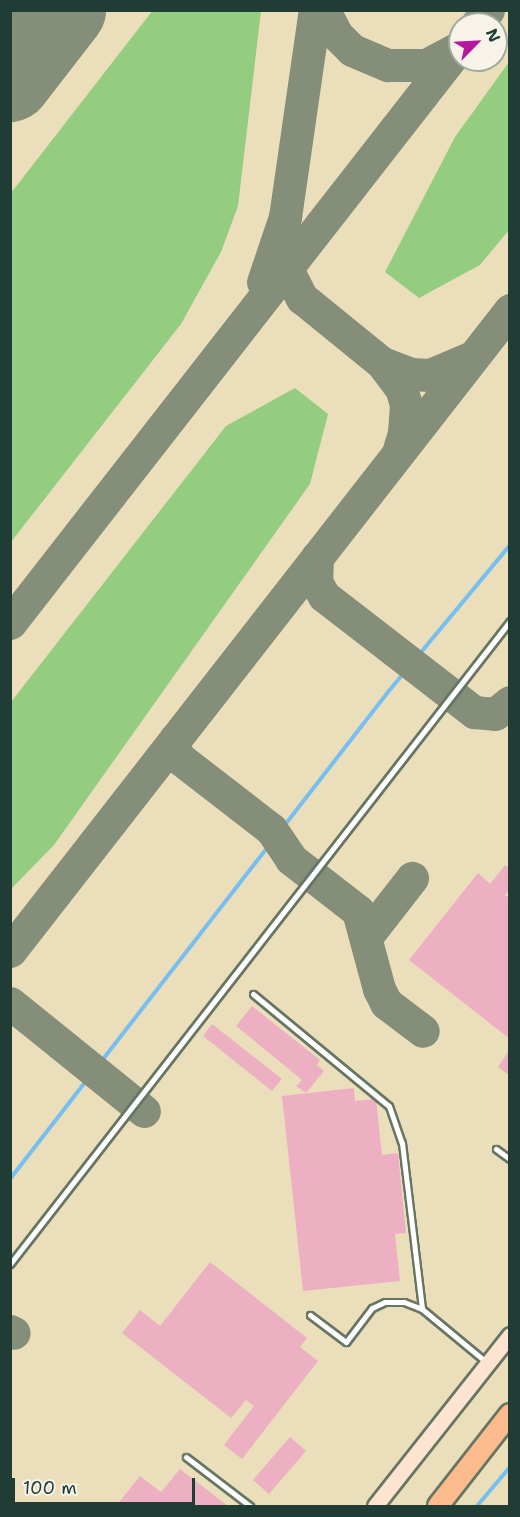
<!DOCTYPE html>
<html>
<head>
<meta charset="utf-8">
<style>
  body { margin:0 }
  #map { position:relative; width:520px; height:1517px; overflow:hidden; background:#ebdfbb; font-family:"Shantell Sans",sans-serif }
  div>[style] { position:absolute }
  .green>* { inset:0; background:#94cd80 }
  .stream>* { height:4px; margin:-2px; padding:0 2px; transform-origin:2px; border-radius:2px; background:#76bfee }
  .taxiway>* { height:33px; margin:-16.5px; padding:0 16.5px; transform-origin:16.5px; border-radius:16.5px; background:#858e78 }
  .runway>* { height:82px; margin:-41px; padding:0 41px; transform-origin:41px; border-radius:41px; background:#858e78 }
  .building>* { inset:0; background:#edb0c3 }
  .roads { filter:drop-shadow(2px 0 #667663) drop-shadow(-2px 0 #667663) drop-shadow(0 2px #667663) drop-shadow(0 -2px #667663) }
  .lane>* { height:5px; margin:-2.5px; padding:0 2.5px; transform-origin:2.5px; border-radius:2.5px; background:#fff }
  .secondary>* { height:15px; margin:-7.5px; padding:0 7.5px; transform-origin:7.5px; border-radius:7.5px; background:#fde4d1 }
  .highway>* { height:20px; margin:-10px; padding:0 10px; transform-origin:10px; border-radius:10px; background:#fbbb8d }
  span { translate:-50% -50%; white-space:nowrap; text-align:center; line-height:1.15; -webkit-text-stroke:4.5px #f7f3e8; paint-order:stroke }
  .frame { position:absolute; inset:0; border:12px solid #1f3d34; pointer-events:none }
  .north { position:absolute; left:448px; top:12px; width:60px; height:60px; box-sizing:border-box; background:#f7f3e8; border:2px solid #a1aaa0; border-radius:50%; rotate:66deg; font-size:16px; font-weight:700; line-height:24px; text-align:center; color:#1f3d34 }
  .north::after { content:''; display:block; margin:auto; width:21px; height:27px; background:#b5179e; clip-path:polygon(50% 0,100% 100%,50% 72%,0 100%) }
  .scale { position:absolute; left:12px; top:1478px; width:183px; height:27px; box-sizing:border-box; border:3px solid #1f3d34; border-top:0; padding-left:8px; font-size:18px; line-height:21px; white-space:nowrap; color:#1f3d34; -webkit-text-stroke:4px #f7f3e8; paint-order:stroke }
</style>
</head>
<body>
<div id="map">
  <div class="green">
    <div style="clip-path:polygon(153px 10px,261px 11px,238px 206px,221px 252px,181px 324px,11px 542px,11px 193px)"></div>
    <div style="clip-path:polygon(509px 62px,509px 230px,480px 265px,419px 298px,385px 272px,455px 137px)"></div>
    <div style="clip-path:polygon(295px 388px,328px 414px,310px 484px,54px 845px,11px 889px,11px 702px,226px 426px)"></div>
  </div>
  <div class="stream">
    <div style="left:10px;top:1179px;width:616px;rotate:-52.18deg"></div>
    <div style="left:388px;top:692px;width:191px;rotate:-50.3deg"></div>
    <div style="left:477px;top:1506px;width:51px;rotate:-49.8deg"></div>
  </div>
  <div class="taxiway">
    <div style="left:324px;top:10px;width:28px;rotate:63deg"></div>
    <div style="left:337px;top:35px;width:21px;rotate:45deg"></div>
    <div style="left:352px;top:50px;width:39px;rotate:23deg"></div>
    <div style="left:388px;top:65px;width:38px"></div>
    <div style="left:426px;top:65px;width:34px;rotate:-28deg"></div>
    <div style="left:477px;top:24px;width:18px;rotate:-52deg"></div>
    <div style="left:284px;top:251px;width:18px;rotate:81deg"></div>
    <div style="left:287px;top:269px;width:33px;rotate:63deg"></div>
    <div style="left:302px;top:298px;width:103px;rotate:39.1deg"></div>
    <div style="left:382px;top:363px;width:30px;rotate:21deg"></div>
    <div style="left:410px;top:374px;width:20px;rotate:3deg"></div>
    <div style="left:430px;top:375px;width:43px;rotate:-23deg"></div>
    <div style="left:263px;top:282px;width:69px;rotate:-71.3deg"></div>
    <div style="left:285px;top:217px;width:209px;rotate:-81.8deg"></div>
    <div style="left:382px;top:363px;width:31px;rotate:53deg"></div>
    <div style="left:401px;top:388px;width:17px;rotate:73deg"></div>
    <div style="left:406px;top:404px;width:29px;rotate:94deg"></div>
    <div style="left:404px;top:433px;width:17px;rotate:107deg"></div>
    <div style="left:317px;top:557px;width:25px;rotate:92deg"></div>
    <div style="left:316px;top:582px;width:16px;rotate:60deg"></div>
    <div style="left:324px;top:596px;width:190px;rotate:37.7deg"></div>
    <div style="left:474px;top:712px;width:21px;rotate:5deg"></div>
    <div style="left:495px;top:714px;width:19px;rotate:-39deg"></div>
    <div style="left:10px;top:623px;width:732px;rotate:-52.05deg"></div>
    <div style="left:175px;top:739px;width:9px;rotate:96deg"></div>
    <div style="left:174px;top:748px;width:11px;rotate:63deg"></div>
    <div style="left:179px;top:758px;width:116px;rotate:37.7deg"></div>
    <div style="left:271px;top:829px;width:36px;rotate:56deg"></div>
    <div style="left:291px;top:859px;width:85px;rotate:37.8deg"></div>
    <div style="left:358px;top:911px;width:81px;rotate:74.9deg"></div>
    <div style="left:379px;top:989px;width:16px;rotate:63deg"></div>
    <div style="left:386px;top:1003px;width:46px;rotate:37.1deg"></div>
    <div style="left:366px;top:937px;width:75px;rotate:-52.1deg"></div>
    <div style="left:10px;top:951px;width:813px;rotate:-52.04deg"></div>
    <div style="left:10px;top:1003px;width:172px;rotate:38.9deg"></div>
    <div style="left:10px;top:1331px;width:4px;rotate:27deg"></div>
  </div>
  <div class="runway">
    <div style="left:10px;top:81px;width:90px;rotate:-52.2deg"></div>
  </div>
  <div class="building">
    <div style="clip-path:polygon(505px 865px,510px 869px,510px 889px,505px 895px,510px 898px,510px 1039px,409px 960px,478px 873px,490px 884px)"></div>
    <div style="clip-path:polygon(252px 1006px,320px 1060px,317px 1065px,324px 1071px,306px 1093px,296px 1086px,302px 1080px,236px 1026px)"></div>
    <div style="clip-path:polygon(212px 1024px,282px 1079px,272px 1091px,203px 1036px)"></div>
    <div style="clip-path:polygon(510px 1049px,510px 1076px,498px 1067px)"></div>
    <div style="clip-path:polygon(354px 1088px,355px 1101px,376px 1099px,382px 1155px,398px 1153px,406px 1233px,395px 1234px,400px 1281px,303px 1291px,282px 1096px)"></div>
    <div style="clip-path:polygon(210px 1262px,307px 1338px,300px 1347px,318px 1361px,242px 1459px,224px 1445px,254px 1406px,246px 1400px,231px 1418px,122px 1333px,140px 1310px,160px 1326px)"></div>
    <div style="clip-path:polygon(290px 1437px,306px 1451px,269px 1494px,253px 1480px)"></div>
    <div style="clip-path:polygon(180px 1469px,228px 1506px,116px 1506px,140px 1476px,161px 1492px)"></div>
  </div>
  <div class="roads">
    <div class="lane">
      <div style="left:253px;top:994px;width:176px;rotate:39.5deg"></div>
      <div style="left:389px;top:1106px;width:39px;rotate:71deg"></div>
      <div style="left:402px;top:1143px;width:167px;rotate:83.1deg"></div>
      <div style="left:422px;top:1309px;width:83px;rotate:39.6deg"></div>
      <div style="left:496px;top:1149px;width:17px;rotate:36deg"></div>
      <div style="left:10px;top:1264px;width:815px;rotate:-52.13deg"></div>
      <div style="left:310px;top:1315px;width:45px;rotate:36.9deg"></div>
      <div style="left:346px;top:1342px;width:43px;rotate:-52.6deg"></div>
      <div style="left:372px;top:1308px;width:14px;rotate:-25deg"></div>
      <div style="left:385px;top:1302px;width:19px"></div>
      <div style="left:404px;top:1302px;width:19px;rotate:21deg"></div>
      <div style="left:186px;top:1457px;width:81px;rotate:37.4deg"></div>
    </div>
    <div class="secondary">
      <div style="left:375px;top:1506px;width:218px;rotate:-51.7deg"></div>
    </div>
    <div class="highway">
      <div style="left:438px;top:1506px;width:117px;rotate:-52deg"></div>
    </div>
  </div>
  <div class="frame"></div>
  <div class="north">N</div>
  <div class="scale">100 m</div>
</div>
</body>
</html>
